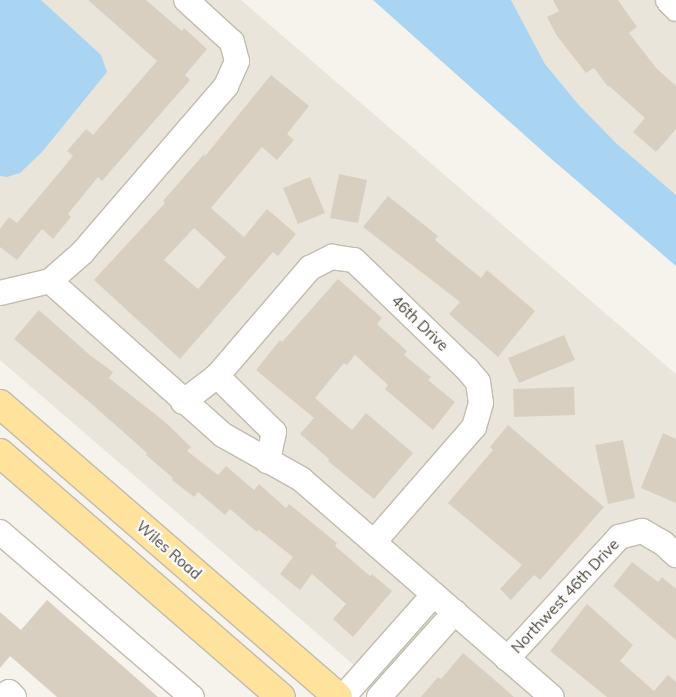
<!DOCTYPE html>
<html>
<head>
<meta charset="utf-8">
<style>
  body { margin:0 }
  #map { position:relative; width:676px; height:697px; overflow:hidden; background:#f6f3ec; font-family:Mulish,sans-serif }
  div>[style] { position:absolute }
  .residential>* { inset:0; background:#eae5da }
  .water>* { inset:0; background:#a9d4f2 }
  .building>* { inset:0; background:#d8cfc1 }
  .roads { filter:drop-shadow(1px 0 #c2bbae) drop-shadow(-1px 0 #c2bbae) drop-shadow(0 1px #c2bbae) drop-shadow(0 -1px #c2bbae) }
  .minor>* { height:24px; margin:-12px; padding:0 12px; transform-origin:12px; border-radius:12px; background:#fff }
  .major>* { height:28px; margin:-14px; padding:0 14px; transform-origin:14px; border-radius:14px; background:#ffe39c }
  span { translate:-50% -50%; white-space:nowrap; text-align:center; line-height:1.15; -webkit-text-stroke:4.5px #fff; paint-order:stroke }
  .street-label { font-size:15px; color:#4b4439 }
</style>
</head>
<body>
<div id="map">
  <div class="residential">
    <div style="clip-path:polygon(0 0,241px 0,676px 374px,676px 697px,391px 697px,0 360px)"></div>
    <div style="clip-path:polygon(511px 0,676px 0,676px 195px,616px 143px,578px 104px,545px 64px)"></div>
  </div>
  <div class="water">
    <div style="clip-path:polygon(0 0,41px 0,101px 55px,107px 72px,42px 152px,20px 173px,7px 177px,0 176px)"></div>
    <div style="clip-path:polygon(373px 0,511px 0,545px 64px,578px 104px,616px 143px,676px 195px,676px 266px,548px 156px)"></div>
  </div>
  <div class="building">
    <div style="clip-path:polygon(88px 0,146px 0,182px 31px,184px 28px,207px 49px,185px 75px,190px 80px,102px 181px,98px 177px,68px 214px,71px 217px,53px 239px,42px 229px,17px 260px,0 247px,0 229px,9px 217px,17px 223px,73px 156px,67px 151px,86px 129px,93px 135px,157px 61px)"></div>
    <div style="clip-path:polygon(553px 0,618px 0,637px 27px,629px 33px,657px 69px,676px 86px,676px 129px,656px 152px,633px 132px,645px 118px,609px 86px,608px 87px,594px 68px,586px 73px,557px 36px,547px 17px,559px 11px)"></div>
    <div style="clip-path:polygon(evenodd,271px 75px,309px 106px,287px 134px,294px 140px,277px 160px,262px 147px,211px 208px,244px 237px,267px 209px,296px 234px,278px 256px,273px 252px,180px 359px,94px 280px,165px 203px,163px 201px,204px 154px,205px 156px,271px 75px,194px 228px,226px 257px,198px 289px,164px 260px,194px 228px)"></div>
    <div style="clip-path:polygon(339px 174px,367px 180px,358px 223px,330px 218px)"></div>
    <div style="clip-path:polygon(310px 177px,325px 213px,298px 224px,283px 188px)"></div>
    <div style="clip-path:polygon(388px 196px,438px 236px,435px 240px,481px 278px,487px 270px,535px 311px,498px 357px,449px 314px,460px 302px,363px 227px)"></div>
    <div style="clip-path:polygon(338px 279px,382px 318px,377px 324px,407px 351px,404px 355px,431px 377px,428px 380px,455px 402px,433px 430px,385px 389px,388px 385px,355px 355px,347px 365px,344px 363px,315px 398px,352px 430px,366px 413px,413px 453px,374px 499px,328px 461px,329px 459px,300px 434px,314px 418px,256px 370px,280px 340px,282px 342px)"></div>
    <div style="clip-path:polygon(39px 310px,91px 356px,113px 372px,109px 378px,165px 422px,191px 447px,187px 451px,218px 475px,226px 466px,254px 490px,259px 484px,286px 508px,289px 504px,337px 543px,335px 546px,370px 576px,372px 574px,392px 591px,353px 637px,333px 619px,346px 604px,312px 574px,300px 590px,280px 574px,293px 557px,259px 530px,257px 532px,230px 509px,225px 515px,198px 492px,194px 497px,172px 480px,173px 478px,146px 455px,147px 453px,94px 406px,14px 339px)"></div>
    <div style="clip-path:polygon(564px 335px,575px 360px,519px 383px,508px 358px)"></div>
    <div style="clip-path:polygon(574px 387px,575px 415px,514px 417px,513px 389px)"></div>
    <div style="clip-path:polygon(508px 425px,604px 507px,540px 580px,534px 575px,511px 600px,500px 589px,522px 565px,448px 503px,493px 450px,490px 447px)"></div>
    <div style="clip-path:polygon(663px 433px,676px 439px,676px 503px,641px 488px)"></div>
    <div style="clip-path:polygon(623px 440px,635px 498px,608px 504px,595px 445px)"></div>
    <div style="clip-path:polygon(632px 562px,658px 582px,662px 577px,676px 589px,676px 640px,613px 586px)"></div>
    <div style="clip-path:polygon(47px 600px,158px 697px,57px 697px,10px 656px,0 668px,0 612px,21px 630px)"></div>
    <div style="clip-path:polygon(587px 604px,633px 645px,620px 661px,654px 691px,668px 675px,676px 682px,676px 697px,607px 697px,550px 651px)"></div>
    <div style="clip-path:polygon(463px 653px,489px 675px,514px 697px,421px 697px,438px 677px,441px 679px)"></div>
  </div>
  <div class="roads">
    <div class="minor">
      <div style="left:668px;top:0;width:12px;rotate:48deg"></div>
      <div style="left:50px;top:281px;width:232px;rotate:41.7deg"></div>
      <div style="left:223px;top:435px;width:90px;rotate:29.4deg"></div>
      <div style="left:301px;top:479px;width:332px;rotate:41deg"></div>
      <div style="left:0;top:293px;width:51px;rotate:-13.5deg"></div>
      <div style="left:50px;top:281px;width:43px;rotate:-41.2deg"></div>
      <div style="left:82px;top:253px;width:221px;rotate:-49.2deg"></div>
      <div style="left:226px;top:86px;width:27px;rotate:-66deg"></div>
      <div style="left:237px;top:61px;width:20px;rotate:-105deg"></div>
      <div style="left:232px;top:42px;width:62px;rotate:-137.6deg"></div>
      <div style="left:217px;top:376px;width:80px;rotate:44.5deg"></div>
      <div style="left:274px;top:432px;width:30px;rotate:102deg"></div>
      <div style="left:183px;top:402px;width:43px;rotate:-37.4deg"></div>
      <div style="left:217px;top:376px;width:143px;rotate:-49.3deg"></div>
      <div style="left:310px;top:268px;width:25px;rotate:-27deg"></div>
      <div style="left:332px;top:257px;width:22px;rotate:8deg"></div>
      <div style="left:354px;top:260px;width:157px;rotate:44deg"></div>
      <div style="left:467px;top:369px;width:17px;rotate:50deg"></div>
      <div style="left:478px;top:382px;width:21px;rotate:82deg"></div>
      <div style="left:481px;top:403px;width:25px;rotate:106deg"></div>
      <div style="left:474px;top:427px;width:151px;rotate:131deg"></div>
      <div style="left:0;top:532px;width:253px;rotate:40.7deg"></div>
      <div style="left:507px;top:659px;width:166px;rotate:-47.4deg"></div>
      <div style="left:619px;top:537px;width:24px;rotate:-15deg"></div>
      <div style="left:642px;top:531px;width:24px;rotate:30deg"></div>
      <div style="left:663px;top:543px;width:18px;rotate:43deg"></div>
      <div style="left:4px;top:697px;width:7px;rotate:-45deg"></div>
      <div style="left:9px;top:692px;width:7px;rotate:45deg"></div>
      <div style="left:343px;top:697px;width:137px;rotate:-48.5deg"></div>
      <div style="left:379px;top:697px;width:114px;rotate:-48.2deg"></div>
    </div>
    <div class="major">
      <div style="left:0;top:404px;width:447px;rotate:40.9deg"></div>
      <div style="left:0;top:453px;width:372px;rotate:41deg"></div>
    </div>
  </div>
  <div class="street-label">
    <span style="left:420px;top:323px;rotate:44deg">46th Drive</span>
    <span style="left:169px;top:550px;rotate:41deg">Wiles Road</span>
    <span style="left:565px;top:596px;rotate:-47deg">Northwest 46th Drive</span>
  </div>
</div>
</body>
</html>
